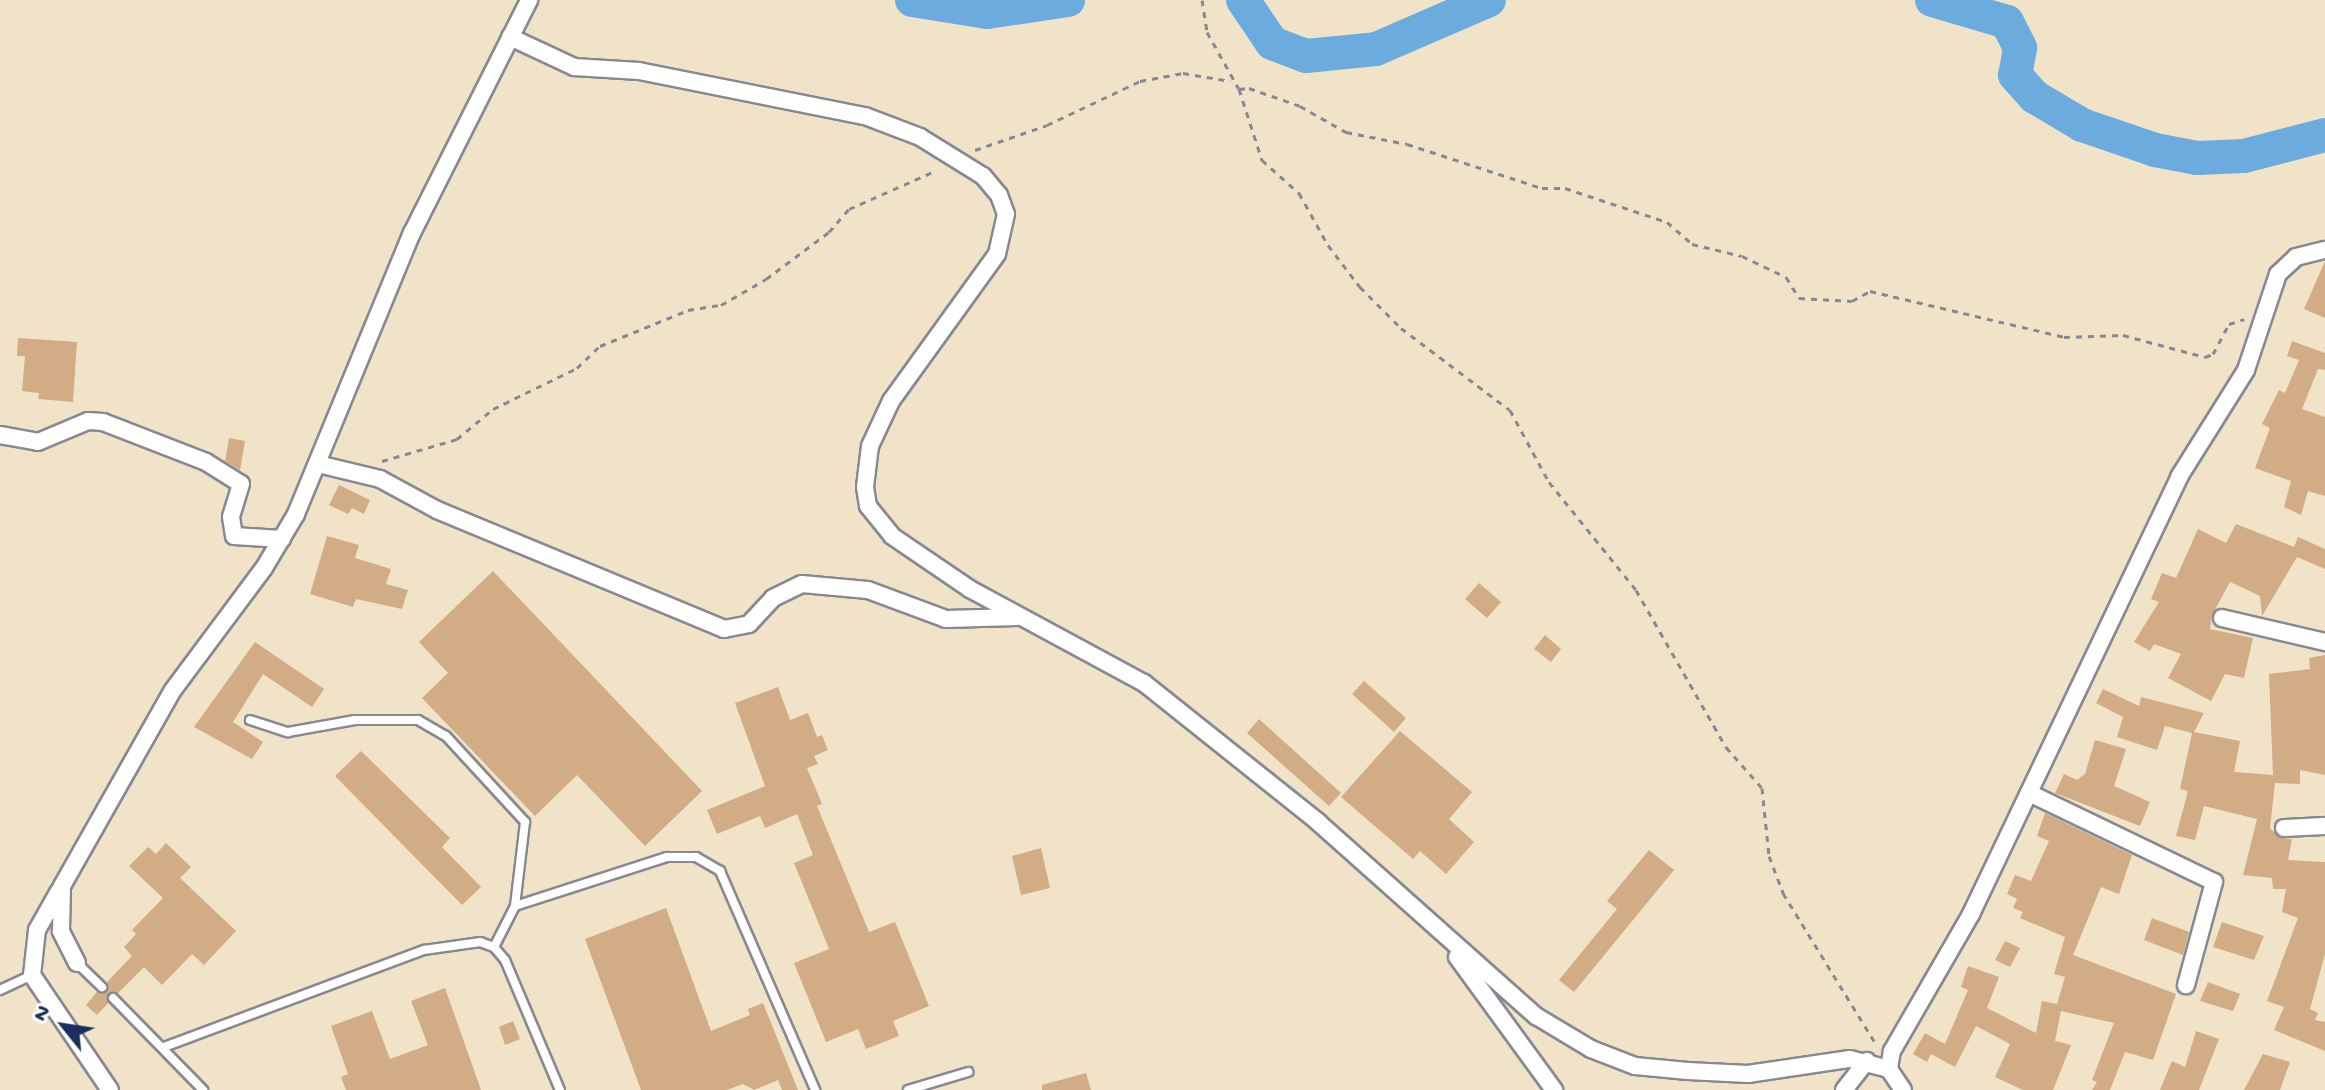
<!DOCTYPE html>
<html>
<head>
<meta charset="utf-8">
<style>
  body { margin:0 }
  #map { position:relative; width:2325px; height:1090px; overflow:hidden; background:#f1e3c8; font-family:"Gochi Hand",sans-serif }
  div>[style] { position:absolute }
  .river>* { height:34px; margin:-17px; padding:0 17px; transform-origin:17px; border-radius:17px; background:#6babde }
  .building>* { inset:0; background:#d1ac85 }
  .path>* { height:3px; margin-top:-1.5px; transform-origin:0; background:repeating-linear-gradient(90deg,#868993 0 6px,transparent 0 12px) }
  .roads { filter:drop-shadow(2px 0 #868993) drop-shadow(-2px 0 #868993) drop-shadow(0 2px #868993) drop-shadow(0 -2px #868993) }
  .service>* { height:8px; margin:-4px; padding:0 4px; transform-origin:4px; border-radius:4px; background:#fff }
  .minor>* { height:16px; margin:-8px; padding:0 8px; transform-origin:8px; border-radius:8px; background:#fff }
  span { translate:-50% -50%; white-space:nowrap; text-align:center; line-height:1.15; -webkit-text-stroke:6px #fff; paint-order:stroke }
  .north { position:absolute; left:24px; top:986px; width:80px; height:80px; -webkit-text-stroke:6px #fff; paint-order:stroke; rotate:300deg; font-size:22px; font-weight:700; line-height:32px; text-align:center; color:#1b2f5e }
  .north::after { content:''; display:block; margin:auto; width:28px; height:36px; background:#1b2f5e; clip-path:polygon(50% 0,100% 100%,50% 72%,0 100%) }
</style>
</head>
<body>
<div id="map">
  <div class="river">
    <div style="left:912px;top:0;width:76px;rotate:9.1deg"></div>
    <div style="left:987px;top:12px;width:82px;rotate:-8.4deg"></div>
    <div style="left:1243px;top:0;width:52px;rotate:56deg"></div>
    <div style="left:1272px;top:43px;width:36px;rotate:21deg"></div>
    <div style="left:1306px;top:56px;width:70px;rotate:-5.7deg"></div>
    <div style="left:1376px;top:49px;width:123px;rotate:-23.4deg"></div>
    <div style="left:1932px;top:0;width:78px;rotate:16.3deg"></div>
    <div style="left:2007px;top:22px;width:29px;rotate:63deg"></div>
    <div style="left:2020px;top:48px;width:27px;rotate:100deg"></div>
    <div style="left:2015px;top:75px;width:30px;rotate:48deg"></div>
    <div style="left:2035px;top:97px;width:55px;rotate:30.8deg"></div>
    <div style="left:2082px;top:125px;width:77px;rotate:18.9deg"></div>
    <div style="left:2155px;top:150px;width:43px;rotate:10.8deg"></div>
    <div style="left:2197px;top:158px;width:47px;rotate:-2.4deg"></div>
    <div style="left:2244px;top:156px;width:84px;rotate:-14.5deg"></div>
  </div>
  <div class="building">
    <div style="clip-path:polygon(2325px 261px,2325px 318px,2304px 309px)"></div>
    <div style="clip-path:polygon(18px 338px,77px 342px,73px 402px,38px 399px,39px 393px,22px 391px,25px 356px,17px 356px)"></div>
    <div style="clip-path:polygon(2292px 341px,2325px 353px,2325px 370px,2318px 369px,2302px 409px,2325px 417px,2325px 496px,2308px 491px,2301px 515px,2284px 507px,2291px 481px,2255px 468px,2270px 428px,2262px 424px,2279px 390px,2285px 393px,2299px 360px,2287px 356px)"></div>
    <div style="clip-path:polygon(229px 438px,245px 441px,240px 470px,225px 461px)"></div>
    <div style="clip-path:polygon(339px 485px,370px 500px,364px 514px,352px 508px,348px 514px,329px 505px)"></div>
    <div style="clip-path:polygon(2236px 524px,2294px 547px,2298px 537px,2325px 549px,2325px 569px,2297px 557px,2262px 616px,2260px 596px,2230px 582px,2212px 615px,2210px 629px,2253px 638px,2244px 678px,2225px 674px,2211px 701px,2168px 678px,2181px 654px,2154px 644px,2150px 651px,2134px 642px,2159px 602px,2151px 599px,2162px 573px,2176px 578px,2198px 529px,2226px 543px)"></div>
    <div style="clip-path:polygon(327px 536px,359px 545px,355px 558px,391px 569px,386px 584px,408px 590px,402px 609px,356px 599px,353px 607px,310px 594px)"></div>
    <div style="clip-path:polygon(493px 571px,702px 791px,645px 846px,577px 775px,535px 816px,422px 698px,448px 673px,419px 642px)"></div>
    <div style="clip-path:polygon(1479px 583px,1501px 602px,1487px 618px,1465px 599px)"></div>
    <div style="clip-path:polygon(1545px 635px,1561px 649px,1551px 662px,1534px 649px)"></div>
    <div style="clip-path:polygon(255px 642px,324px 689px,312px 707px,263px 674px,233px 722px,263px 742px,252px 759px,194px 727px)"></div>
    <div style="clip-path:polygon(2325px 655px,2325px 775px,2300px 770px,2300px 784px,2275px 783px,2270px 828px,2280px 838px,2292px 839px,2288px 860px,2325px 862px,2325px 954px,2310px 1009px,2318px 1013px,2315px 1020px,2325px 1022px,2325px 1051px,2274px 1030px,2284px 1007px,2267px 1001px,2298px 918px,2282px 912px,2286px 889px,2273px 889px,2272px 878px,2243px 875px,2257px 819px,2204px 806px,2195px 840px,2176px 836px,2188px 791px,2180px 789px,2192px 733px,2165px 726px,2157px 750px,2117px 737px,2123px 717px,2096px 703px,2103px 689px,2139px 706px,2141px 697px,2204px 713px,2194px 732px,2240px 741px,2234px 772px,2273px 775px,2269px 674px,2310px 669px,2309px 658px)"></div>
    <div style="clip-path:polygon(1364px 681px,1406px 718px,1394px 732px,1352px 694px)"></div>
    <div style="clip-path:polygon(778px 687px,790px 720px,808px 713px,817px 737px,822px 735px,828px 750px,814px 756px,818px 764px,807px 768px,822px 804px,817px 806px,869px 932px,895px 922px,929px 1006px,893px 1021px,899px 1036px,866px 1049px,858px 1029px,826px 1042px,794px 963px,829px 949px,794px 863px,813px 855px,797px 814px,765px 828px,760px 816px,717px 834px,707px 810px,765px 786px,735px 703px)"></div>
    <div style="clip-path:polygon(1259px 719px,1341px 793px,1329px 806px,1247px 733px)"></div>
    <div style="clip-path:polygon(1400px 731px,1472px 792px,1449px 819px,1474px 842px,1446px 874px,1420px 851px,1413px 859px,1341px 797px)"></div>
    <div style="clip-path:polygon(2095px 740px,2126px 749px,2114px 786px,2150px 802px,2140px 826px,2055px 793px,2064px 774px,2077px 780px,2085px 774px)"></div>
    <div style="clip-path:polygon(361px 751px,450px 838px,442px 847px,481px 887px,462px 905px,335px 776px)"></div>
    <div style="clip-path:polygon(2045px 813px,2132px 855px,2119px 894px,2101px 887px,2073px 955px,2176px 994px,2153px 1060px,2125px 1052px,2110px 1090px,2092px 1090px,2097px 1082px,2092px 1080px,2114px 1023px,2061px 1011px,2055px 1041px,2071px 1045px,2053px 1090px,2023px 1090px,1995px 1077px,2010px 1044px,1976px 1026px,1955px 1067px,1931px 1054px,1927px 1062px,1913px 1054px,1925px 1033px,1945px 1044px,1968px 990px,1961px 987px,1968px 966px,1999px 977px,1987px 1008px,2036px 1033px,2042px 1001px,2057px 1004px,2065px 977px,2054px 974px,2065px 937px,2020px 918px,2023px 912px,2013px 908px,2017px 899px,2007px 894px,2015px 875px,2031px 881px,2049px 841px,2037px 836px)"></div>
    <div style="clip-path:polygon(166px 843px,191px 867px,180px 878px,236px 931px,204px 965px,192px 954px,162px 985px,144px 967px,118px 993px,108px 994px,108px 1003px,97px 1015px,86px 1005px,97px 992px,108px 991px,107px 982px,132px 956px,124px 947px,136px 934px,132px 930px,163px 898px,129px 866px,148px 847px,156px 854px)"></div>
    <div style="clip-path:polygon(1041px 848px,1050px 888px,1021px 895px,1012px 856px)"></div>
    <div style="clip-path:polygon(1649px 850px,1674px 870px,1574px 992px,1559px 980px,1617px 909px,1607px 901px)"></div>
    <div style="clip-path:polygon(666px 908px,711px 1031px,750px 1015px,748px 1009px,763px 1003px,798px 1090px,782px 1090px,778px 1080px,754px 1090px,743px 1084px,727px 1090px,641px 1090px,585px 939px)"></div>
    <div style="clip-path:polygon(2152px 918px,2189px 932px,2183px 955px,2144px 940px)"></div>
    <div style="clip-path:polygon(2222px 922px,2264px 936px,2254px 960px,2213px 947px)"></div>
    <div style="clip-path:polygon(2005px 941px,2020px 948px,2010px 967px,1995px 960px)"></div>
    <div style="clip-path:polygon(2208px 982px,2240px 994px,2233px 1011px,2200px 1001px)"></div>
    <div style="clip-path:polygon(445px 988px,481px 1090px,346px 1090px,341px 1077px,348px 1074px,331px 1026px,372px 1011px,390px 1059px,428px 1045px,411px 1001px)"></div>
    <div style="clip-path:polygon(513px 1021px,520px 1039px,505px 1045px,499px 1027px)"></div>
    <div style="clip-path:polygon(2196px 1031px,2219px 1039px,2199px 1090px,2160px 1090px,2172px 1061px,2185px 1067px)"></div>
    <div style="clip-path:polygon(2263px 1054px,2290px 1062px,2280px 1090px,2244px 1090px)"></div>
    <div style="clip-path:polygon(1086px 1073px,1091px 1090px,1042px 1090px,1042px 1085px)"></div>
  </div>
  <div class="path">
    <div style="left:1202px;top:0;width:32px;rotate:81deg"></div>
    <div style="left:1207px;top:32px;width:65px;rotate:60.7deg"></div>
    <div style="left:1239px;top:89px;width:10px;rotate:-6deg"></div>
    <div style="left:1249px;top:88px;width:54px;rotate:19.4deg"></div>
    <div style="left:1300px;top:106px;width:53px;rotate:29.5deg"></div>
    <div style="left:1346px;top:132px;width:62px;rotate:11.1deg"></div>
    <div style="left:1407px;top:144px;width:142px;rotate:18.1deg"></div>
    <div style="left:1542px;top:188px;width:23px"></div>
    <div style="left:1565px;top:188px;width:108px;rotate:18.4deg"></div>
    <div style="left:1667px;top:222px;width:33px;rotate:41deg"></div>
    <div style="left:1692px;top:244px;width:51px;rotate:13.5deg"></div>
    <div style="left:1742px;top:256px;width:49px;rotate:25.5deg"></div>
    <div style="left:1786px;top:277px;width:25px;rotate:58deg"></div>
    <div style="left:1799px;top:298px;width:53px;rotate:3.2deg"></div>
    <div style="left:1852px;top:301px;width:21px;rotate:-29deg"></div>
    <div style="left:1870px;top:291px;width:199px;rotate:13.3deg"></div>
    <div style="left:2064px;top:337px;width:59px;rotate:-1.9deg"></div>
    <div style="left:2123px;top:335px;width:85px;rotate:15deg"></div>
    <div style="left:2205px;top:357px;width:9px;rotate:-21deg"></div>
    <div style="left:2213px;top:354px;width:34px;rotate:-62deg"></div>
    <div style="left:2229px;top:324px;width:16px;rotate:-18deg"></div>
    <div style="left:1239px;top:89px;width:75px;rotate:72.1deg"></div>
    <div style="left:1262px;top:160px;width:50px;rotate:41.7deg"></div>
    <div style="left:1299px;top:193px;width:60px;rotate:60.9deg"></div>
    <div style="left:1328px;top:245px;width:53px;rotate:52.7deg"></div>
    <div style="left:1360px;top:287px;width:58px;rotate:45deg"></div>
    <div style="left:1401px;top:328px;width:136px;rotate:37deg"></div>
    <div style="left:1510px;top:410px;width:82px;rotate:61.6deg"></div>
    <div style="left:1549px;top:482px;width:139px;rotate:51.1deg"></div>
    <div style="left:1636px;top:590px;width:181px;rotate:60.2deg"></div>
    <div style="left:1726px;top:747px;width:55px;rotate:48.7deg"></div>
    <div style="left:1762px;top:788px;width:68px;rotate:84.1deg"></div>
    <div style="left:1769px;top:856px;width:40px;rotate:69deg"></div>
    <div style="left:1783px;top:893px;width:180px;rotate:58.4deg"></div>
    <div style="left:975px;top:150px;width:76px;rotate:-19.1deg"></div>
    <div style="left:1047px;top:125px;width:103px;rotate:-25.3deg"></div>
    <div style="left:1140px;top:81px;width:44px;rotate:-10.5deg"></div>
    <div style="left:1183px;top:73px;width:48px;rotate:9.7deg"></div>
    <div style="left:382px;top:461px;width:78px;rotate:-16.3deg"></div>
    <div style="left:457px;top:439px;width:47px;rotate:-39.8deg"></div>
    <div style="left:493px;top:409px;width:93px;rotate:-26deg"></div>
    <div style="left:577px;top:368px;width:32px;rotate:-44deg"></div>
    <div style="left:600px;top:346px;width:95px;rotate:-22.2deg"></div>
    <div style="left:688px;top:310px;width:33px;rotate:-9deg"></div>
    <div style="left:721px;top:305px;width:52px;rotate:-30deg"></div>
    <div style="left:766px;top:279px;width:79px;rotate:-36.7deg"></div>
    <div style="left:829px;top:232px;width:30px;rotate:-49deg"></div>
    <div style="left:849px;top:209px;width:96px;rotate:-23.9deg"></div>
  </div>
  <div class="roads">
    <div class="service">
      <div style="left:250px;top:720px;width:40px;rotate:18deg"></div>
      <div style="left:288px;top:732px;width:68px;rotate:-10.2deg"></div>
      <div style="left:355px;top:720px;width:63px"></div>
      <div style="left:418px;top:720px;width:32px;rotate:30deg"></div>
      <div style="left:446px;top:736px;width:117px;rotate:47.4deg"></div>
      <div style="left:525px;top:822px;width:85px;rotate:96.8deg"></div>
      <div style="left:515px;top:906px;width:46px;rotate:117.1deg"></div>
      <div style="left:515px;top:906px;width:160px;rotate:-17.9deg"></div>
      <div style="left:667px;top:857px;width:29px"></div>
      <div style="left:696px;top:857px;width:28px;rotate:30deg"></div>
      <div style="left:720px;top:871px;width:239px;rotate:66.5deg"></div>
      <div style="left:77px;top:963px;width:35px;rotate:44deg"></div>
      <div style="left:0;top:990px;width:35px;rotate:-25deg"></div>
      <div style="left:113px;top:998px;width:129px;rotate:45.6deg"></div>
      <div style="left:164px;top:1047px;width:278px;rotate:-20.5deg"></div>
      <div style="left:424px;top:950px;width:57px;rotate:-8.1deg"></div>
      <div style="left:480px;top:942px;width:15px;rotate:20deg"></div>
      <div style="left:494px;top:947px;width:17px;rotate:50deg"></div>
      <div style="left:505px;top:960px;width:141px;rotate:67.1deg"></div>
      <div style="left:908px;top:1090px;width:63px;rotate:-16.7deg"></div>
    </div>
    <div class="minor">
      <div style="left:510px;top:37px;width:71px;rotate:25.1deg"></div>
      <div style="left:574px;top:67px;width:65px;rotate:3.5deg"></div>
      <div style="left:639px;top:71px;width:230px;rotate:11.3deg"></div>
      <div style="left:865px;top:116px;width:59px;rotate:20.9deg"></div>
      <div style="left:920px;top:137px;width:74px;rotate:31.8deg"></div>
      <div style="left:983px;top:176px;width:25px;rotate:50deg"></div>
      <div style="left:999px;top:195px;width:20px;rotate:70deg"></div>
      <div style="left:1006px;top:214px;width:41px;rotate:102.7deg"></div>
      <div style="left:997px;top:254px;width:181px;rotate:125.8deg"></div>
      <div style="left:891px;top:401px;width:50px;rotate:115deg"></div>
      <div style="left:870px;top:446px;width:41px;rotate:97deg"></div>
      <div style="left:865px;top:487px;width:19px;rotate:81deg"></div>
      <div style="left:868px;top:506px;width:38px;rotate:51deg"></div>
      <div style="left:892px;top:536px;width:94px;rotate:34.2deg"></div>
      <div style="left:970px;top:589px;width:198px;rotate:28.4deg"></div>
      <div style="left:1144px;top:683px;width:223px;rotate:38.6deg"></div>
      <div style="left:1318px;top:822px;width:292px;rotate:41.7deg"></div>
      <div style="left:1536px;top:1016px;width:64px;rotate:31deg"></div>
      <div style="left:1591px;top:1049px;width:47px;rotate:21.1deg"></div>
      <div style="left:1635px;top:1066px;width:53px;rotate:5.4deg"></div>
      <div style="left:1688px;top:1071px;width:60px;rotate:2.9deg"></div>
      <div style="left:1748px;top:1074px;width:103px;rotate:-8.4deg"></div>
      <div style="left:1850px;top:1059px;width:40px;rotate:14.4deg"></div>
      <div style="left:0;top:435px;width:39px;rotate:10deg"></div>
      <div style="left:38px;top:442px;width:54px;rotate:-22.8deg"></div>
      <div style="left:88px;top:421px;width:15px;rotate:4deg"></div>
      <div style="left:103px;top:422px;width:110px;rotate:21.2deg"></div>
      <div style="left:206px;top:462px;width:41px;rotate:32.2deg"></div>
      <div style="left:241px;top:484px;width:34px;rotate:107deg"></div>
      <div style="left:231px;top:517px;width:19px;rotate:81deg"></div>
      <div style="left:234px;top:536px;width:48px;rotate:3.6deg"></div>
      <div style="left:318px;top:464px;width:64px;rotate:13.6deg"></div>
      <div style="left:380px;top:479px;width:65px;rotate:28.5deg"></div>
      <div style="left:437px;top:510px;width:311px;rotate:22.5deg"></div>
      <div style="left:724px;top:629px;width:25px;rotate:-11deg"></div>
      <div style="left:749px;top:624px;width:35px;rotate:-47deg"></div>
      <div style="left:773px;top:598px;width:32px;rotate:-26deg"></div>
      <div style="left:802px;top:584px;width:66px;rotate:5.2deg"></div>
      <div style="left:868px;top:590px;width:83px;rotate:20.4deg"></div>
      <div style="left:946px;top:619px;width:71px;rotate:-1.6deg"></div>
      <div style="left:2222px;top:618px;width:106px;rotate:13.1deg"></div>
      <div style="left:2029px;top:793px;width:205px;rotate:25.7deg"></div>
      <div style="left:2214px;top:882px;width:107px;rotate:105.2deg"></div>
      <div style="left:2284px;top:828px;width:41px;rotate:-2.8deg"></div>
      <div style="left:59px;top:891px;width:45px;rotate:119.4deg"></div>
      <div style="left:37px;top:930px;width:45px;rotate:96.3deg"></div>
      <div style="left:32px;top:975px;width:139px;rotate:55.9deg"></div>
      <div style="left:1457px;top:957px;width:165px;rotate:53.9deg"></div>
      <div style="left:77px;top:963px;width:36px;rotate:-117deg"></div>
      <div style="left:61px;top:931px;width:45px;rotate:-88.7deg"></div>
      <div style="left:62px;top:886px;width:225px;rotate:-60.5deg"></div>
      <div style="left:173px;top:690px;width:152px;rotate:-53.3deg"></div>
      <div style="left:264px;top:568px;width:63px;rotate:-59.3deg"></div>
      <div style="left:296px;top:514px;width:304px;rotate:-67.6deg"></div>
      <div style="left:412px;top:233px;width:261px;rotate:-63.3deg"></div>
      <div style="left:1844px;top:1090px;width:37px;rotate:-52deg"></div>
      <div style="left:1903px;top:1090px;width:25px;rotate:-124deg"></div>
      <div style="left:1889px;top:1069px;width:18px;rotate:-81deg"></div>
      <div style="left:1892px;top:1051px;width:158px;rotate:-60deg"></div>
      <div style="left:1971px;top:914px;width:484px;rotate:-64.5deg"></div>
      <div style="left:2179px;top:477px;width:126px;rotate:-57.9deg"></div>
      <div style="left:2246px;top:370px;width:101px;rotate:-71.6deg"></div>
      <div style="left:2278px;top:274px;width:25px;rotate:-43deg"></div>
      <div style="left:2296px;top:257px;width:30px;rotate:-14deg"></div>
    </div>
  </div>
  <div class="north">N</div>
</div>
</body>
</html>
